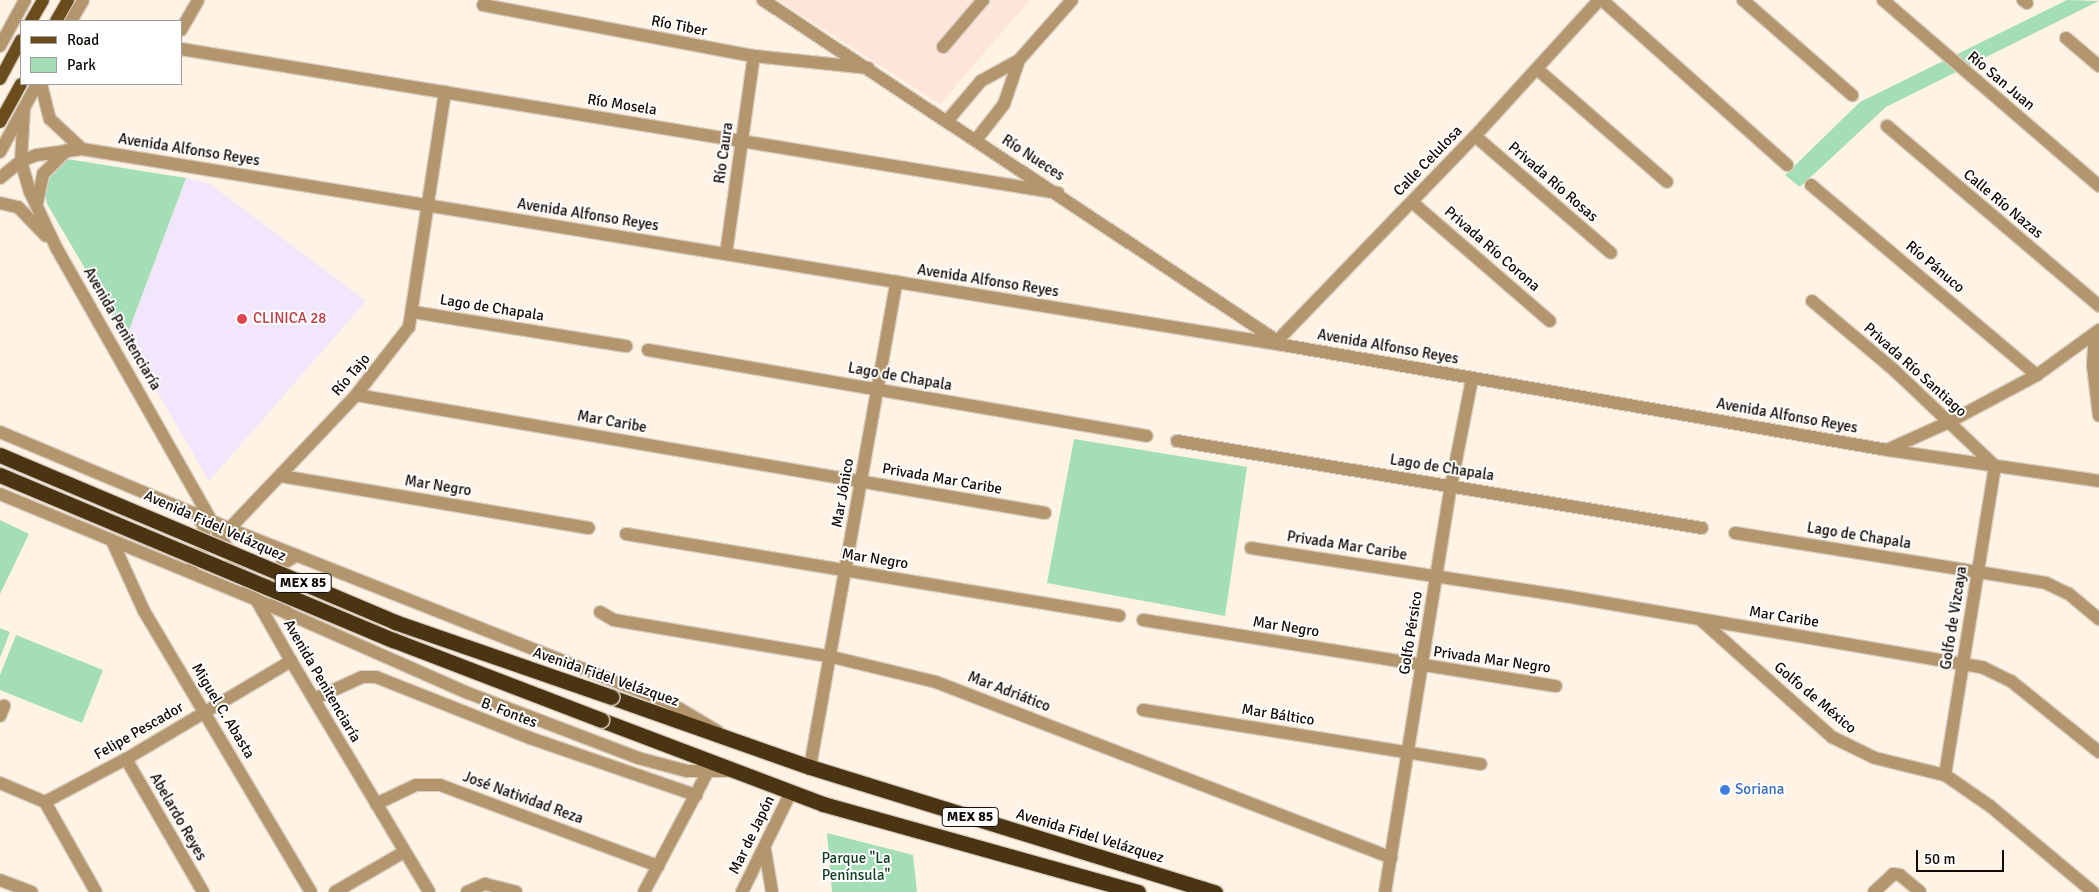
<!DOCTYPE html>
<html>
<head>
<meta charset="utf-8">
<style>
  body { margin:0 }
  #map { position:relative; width:2099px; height:892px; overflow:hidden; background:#fff3e5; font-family:Signika,sans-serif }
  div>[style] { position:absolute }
  .industrial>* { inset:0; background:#fee5db }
  .medical>* { inset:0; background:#f1e6fb }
  .green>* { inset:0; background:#a4deb6 }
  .roads { filter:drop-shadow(1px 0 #d9cec1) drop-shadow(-1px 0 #d9cec1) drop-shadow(0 1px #d9cec1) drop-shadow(0 -1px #d9cec1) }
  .minor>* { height:12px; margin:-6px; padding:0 6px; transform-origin:6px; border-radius:6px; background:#b3966d }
  .major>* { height:12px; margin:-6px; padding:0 6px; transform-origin:6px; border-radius:6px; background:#6a4c1d }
  .highway>* { height:15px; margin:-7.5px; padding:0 7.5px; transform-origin:7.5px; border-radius:7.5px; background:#4b3412 }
  .bridges { filter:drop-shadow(1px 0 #d9cec1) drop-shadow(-1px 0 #d9cec1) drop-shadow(0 1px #d9cec1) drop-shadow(0 -1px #d9cec1) }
  .highway-bridge>* { height:15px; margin:-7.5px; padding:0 7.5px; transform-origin:7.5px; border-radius:7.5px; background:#4b3412 }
  .dots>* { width:14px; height:14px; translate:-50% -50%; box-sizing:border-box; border:2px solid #fff; border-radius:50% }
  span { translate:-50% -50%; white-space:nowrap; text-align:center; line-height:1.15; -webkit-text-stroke:4px #fff; paint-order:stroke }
  .shield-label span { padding:1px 4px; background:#fff; border:1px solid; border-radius:4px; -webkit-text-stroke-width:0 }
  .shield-label { font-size:14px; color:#110a04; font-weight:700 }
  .street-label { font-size:15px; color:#110a04 }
  .health-label { font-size:15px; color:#be3a42 }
  .left { translate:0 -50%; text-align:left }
  .shop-label { font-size:15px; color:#366cbe }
  .park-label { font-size:15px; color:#124126 }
  .legend { position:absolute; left:20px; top:20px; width:162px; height:65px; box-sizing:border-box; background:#fff; border:1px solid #a09d9b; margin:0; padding:6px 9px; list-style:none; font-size:15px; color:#110a04 }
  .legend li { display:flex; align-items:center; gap:10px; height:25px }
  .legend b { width:25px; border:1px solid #a09d9b }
  .scale { position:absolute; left:1916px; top:850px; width:88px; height:22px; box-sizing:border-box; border:2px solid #110a04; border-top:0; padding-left:6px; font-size:15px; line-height:18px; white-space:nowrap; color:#110a04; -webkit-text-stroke:4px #fff; paint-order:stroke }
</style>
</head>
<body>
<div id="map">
  <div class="industrial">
    <div style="clip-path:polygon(778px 0,1030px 0,940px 104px)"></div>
  </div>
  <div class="medical">
    <div style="clip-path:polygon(186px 178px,210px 184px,366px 301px,209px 481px,126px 338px)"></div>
  </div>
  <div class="green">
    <div style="clip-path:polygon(2067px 0,2099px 1px,1886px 107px,1800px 187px,1785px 175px,1860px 102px)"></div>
    <div style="clip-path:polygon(67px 159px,186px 178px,126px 338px,47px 204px,44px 184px,54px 165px)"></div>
    <div style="clip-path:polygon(1074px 439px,1247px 467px,1225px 616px,1047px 583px)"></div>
    <div style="clip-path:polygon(0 520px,29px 534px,0 594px)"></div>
    <div style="clip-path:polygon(0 628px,10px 632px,0 658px)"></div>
    <div style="clip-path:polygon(16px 635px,103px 670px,82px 723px,0 690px,0 675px)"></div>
    <div style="clip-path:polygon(827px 833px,913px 855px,917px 892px,832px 892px)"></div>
  </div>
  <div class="roads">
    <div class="minor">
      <div style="left:763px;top:0;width:619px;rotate:33.54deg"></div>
      <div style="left:1602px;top:0;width:248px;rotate:41.7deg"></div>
      <div style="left:1743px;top:0;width:145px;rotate:41.1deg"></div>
      <div style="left:1883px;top:0;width:285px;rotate:40.7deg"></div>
      <div style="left:2023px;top:0;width:5px;rotate:37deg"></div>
      <div style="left:483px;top:5px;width:276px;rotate:10.7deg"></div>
      <div style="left:754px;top:56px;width:115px;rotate:6deg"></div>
      <div style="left:71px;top:21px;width:24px;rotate:-60deg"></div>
      <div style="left:181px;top:30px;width:34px;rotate:-60deg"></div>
      <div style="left:2066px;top:38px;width:43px;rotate:40.3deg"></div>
      <div style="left:0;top:46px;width:52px;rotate:-61.5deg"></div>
      <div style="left:943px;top:47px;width:62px;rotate:-49.6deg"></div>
      <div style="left:181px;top:49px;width:889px;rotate:9.32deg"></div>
      <div style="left:1537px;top:69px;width:172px;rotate:41deg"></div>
      <div style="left:41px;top:84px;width:36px;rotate:76deg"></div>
      <div style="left:50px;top:119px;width:44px;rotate:43.2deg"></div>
      <div style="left:24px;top:108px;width:53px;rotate:93.2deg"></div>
      <div style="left:21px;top:161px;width:32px;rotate:74deg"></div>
      <div style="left:30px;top:192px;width:63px;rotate:64.7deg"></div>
      <div style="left:57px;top:249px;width:474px;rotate:60.4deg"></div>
      <div style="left:291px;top:661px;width:269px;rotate:59.1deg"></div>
      <div style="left:947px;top:121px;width:52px;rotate:-49.6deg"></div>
      <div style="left:981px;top:81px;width:43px;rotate:-28.9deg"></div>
      <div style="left:1019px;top:60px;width:80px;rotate:-48.5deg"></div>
      <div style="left:1887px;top:126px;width:278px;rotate:40.3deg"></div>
      <div style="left:1475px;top:136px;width:179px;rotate:40.7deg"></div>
      <div style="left:976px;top:140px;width:46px;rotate:-52.1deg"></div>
      <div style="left:1004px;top:104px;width:46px;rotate:-71.2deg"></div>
      <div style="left:0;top:152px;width:77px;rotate:-61.4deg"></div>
      <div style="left:0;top:178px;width:27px;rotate:-39deg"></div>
      <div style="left:21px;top:161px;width:17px;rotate:-21deg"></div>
      <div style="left:37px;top:155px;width:45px;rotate:-7.6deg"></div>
      <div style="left:82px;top:149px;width:1217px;rotate:9.27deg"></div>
      <div style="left:1283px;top:345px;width:613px;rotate:9.86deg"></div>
      <div style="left:1887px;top:450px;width:214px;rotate:8.3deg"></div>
      <div style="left:1811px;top:185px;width:295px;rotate:40.1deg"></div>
      <div style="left:1412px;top:202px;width:182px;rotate:40.8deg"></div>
      <div style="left:0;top:203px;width:18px;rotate:13deg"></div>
      <div style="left:18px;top:207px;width:40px;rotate:46deg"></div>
      <div style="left:37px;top:203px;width:30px;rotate:-78deg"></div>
      <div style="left:43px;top:174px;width:34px;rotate:-45deg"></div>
      <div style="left:726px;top:254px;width:200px;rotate:-82deg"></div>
      <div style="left:1812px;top:301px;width:109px;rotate:40.1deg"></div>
      <div style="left:1895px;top:371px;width:138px;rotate:43.5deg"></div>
      <div style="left:1995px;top:466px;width:313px;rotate:99.2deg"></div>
      <div style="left:413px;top:312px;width:216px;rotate:9.1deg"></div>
      <div style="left:2095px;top:335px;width:31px;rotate:94deg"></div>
      <div style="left:2093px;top:366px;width:50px;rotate:83.2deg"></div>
      <div style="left:1277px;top:341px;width:285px;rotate:-46deg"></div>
      <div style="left:1475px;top:136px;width:184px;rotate:-47.6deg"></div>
      <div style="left:648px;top:350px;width:506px;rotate:9.78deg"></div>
      <div style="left:356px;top:395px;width:699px;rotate:9.72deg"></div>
      <div style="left:0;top:432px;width:255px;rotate:22.8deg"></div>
      <div style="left:235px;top:531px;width:468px;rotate:21.6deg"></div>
      <div style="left:670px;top:703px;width:55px;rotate:30.8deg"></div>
      <div style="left:1177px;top:441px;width:532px;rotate:9.41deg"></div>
      <div style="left:1887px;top:450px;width:68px;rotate:-24.3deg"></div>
      <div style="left:1949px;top:422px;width:100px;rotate:-28.1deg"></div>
      <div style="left:2037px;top:375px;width:77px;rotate:-36deg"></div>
      <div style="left:281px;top:476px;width:312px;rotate:9.6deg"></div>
      <div style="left:0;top:494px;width:278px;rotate:22.4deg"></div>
      <div style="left:257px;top:600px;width:231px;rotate:23.8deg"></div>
      <div style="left:468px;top:693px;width:182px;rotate:20.9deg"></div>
      <div style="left:638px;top:758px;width:51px;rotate:14.9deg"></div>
      <div style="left:687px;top:771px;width:46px"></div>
      <div style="left:229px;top:529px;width:185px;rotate:-46.5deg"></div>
      <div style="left:356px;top:395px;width:86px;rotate:-52.1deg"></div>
      <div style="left:409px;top:327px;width:238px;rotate:-81.3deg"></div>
      <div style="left:1735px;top:533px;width:315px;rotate:9.1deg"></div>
      <div style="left:2046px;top:583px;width:25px;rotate:26deg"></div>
      <div style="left:2069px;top:594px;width:39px;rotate:40deg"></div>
      <div style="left:626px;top:534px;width:500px;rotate:9.4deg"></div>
      <div style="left:113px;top:543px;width:75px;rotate:65.5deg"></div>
      <div style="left:144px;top:611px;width:327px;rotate:59.3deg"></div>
      <div style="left:1251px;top:548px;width:312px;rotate:8.7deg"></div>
      <div style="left:1559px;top:595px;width:429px;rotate:9.7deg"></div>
      <div style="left:1982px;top:667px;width:32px;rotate:26deg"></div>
      <div style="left:2011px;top:681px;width:113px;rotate:38.9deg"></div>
      <div style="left:193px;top:565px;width:26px;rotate:-62deg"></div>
      <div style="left:205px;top:542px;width:17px;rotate:-97deg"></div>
      <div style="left:203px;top:525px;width:14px;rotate:-124deg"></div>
      <div style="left:600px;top:612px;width:16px;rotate:30deg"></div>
      <div style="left:614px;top:620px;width:221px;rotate:9.6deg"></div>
      <div style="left:832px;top:657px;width:107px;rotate:13.5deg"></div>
      <div style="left:936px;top:682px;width:488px;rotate:21.1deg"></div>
      <div style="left:288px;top:614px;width:22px;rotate:-124deg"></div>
      <div style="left:276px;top:596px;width:17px;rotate:-93deg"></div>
      <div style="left:275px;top:579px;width:17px;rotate:-65deg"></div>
      <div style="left:282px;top:564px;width:17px;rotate:-31deg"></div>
      <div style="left:1143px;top:620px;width:418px;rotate:9.1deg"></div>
      <div style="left:1701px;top:620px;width:176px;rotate:41.8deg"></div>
      <div style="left:1832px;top:737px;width:48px;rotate:26deg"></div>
      <div style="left:1875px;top:758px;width:72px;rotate:13.7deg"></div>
      <div style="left:1945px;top:775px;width:55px;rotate:34.6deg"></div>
      <div style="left:1990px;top:806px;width:134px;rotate:39.9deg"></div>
      <div style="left:314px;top:699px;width:53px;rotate:-24.6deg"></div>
      <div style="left:362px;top:677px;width:14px"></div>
      <div style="left:376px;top:677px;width:166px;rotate:21.6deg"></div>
      <div style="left:530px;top:738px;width:176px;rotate:19deg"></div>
      <div style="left:1143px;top:710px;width:342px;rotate:9.1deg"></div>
      <div style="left:0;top:716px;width:11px;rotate:-68deg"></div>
      <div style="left:126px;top:759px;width:154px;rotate:59.9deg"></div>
      <div style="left:810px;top:767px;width:493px;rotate:-79.9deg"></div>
      <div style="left:0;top:783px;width:49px;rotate:22.9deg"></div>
      <div style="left:45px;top:802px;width:92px;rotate:-28deg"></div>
      <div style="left:126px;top:759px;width:192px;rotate:-30.7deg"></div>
      <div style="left:45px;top:802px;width:103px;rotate:60.5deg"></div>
      <div style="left:376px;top:804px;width:44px;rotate:-25.4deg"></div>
      <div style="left:416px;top:785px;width:24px"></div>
      <div style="left:440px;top:785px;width:233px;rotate:20.4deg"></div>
      <div style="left:765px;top:850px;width:43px;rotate:80.5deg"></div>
      <div style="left:0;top:880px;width:34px;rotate:21deg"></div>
      <div style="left:335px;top:892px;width:80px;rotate:-30.1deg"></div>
      <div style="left:467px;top:892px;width:20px;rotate:-24deg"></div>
      <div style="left:485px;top:884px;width:32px;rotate:14deg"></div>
      <div style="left:644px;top:892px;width:135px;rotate:-62.1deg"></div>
      <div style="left:742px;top:892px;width:111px;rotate:-63.9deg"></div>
      <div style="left:1385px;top:892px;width:411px;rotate:-80.8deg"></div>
      <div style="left:1451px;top:486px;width:109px;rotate:-78.9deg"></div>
      <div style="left:1874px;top:892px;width:26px;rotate:-43deg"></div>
      <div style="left:1893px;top:874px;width:7px;rotate:8deg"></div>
      <div style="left:1900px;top:875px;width:26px;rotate:40deg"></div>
    </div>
    <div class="major">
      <div style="left:31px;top:21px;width:24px;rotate:-60deg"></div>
      <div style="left:56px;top:21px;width:24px;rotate:-60deg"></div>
      <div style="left:0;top:79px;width:44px;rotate:-61.7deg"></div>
      <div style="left:0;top:122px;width:43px;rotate:-61.1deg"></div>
    </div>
    <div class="highway">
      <div style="left:611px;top:697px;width:211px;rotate:19.4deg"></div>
      <div style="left:810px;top:767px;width:424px;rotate:17.2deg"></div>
      <div style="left:601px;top:720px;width:237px;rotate:20.7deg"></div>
      <div style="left:823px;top:804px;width:327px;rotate:15.6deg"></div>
    </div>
  </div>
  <div class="bridges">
    <div class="highway-bridge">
      <div style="left:0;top:455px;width:429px;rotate:22.9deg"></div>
      <div style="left:395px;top:622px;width:229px;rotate:19.1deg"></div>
      <div style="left:0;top:475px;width:426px;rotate:22.8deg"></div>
      <div style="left:393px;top:640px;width:223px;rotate:21deg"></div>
    </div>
  </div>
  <div class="dots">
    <div style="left:242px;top:319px;background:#e0444e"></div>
    <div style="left:1725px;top:790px;background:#3f7fe0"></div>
  </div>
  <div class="shield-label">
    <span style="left:303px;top:583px">MEX 85</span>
    <span style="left:970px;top:817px">MEX 85</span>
  </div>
  <div class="street-label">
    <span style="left:679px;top:26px;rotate:11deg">Río Tiber</span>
    <span style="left:2001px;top:81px;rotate:40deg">Río San Juan</span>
    <span style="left:622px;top:105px;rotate:9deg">Río Mosela</span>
    <span style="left:189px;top:150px;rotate:9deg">Avenida Alfonso Reyes</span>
    <span style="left:724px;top:153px;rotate:-82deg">Río Caura</span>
    <span style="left:1033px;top:158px;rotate:33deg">Río Nueces</span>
    <span style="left:1428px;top:161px;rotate:-46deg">Calle Celulosa</span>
    <span style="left:1553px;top:182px;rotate:41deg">Privada Río Rosas</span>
    <span style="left:2003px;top:204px;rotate:40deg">Calle Río Nazas</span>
    <span style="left:588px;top:215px;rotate:9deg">Avenida Alfonso Reyes</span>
    <span style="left:1492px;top:249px;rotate:41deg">Privada Río Corona</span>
    <span style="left:1935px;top:267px;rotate:40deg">Río Pánuco</span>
    <span style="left:988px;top:281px;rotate:9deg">Avenida Alfonso Reyes</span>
    <span style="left:492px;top:308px;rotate:9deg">Lago de Chapala</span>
    <span style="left:122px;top:329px;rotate:60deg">Avenida Penitenciaría</span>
    <span style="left:1388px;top:347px;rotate:10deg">Avenida Alfonso Reyes</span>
    <span style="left:1915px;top:370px;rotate:42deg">Privada Río Santiago</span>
    <span style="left:351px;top:375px;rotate:-49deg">Río Tajo</span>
    <span style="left:900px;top:377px;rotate:10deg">Lago de Chapala</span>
    <span style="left:1787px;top:416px;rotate:10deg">Avenida Alfonso Reyes</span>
    <span style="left:612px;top:422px;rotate:10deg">Mar Caribe</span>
    <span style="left:1442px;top:468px;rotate:9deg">Lago de Chapala</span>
    <span style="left:942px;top:479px;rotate:10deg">Privada Mar Caribe</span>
    <span style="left:438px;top:486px;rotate:9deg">Mar Negro</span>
    <span style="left:843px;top:493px;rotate:-80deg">Mar Jónico</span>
    <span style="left:215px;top:526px;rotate:24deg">Avenida Fidel Velázquez</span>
    <span style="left:1859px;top:536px;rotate:9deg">Lago de Chapala</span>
    <span style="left:1347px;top:546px;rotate:9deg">Privada Mar Caribe</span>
    <span style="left:875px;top:559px;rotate:9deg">Mar Negro</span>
    <span style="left:1784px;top:617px;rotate:9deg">Mar Caribe</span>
    <span style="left:1954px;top:618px;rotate:-81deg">Golfo de Vizcaya</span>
    <span style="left:1286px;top:627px;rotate:9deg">Mar Negro</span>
    <span style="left:1411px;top:633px;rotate:-81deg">Golfo Pérsico</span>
    <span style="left:1492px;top:660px;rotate:8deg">Privada Mar Negro</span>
    <span style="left:606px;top:677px;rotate:19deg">Avenida Fidel Velázquez</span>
    <span style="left:322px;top:681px;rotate:60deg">Avenida Penitenciaría</span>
    <span style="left:1009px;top:692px;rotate:21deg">Mar Adriático</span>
    <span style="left:1815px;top:698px;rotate:40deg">Golfo de México</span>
    <span style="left:223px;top:711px;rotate:59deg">Miguel C. Abasta</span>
    <span style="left:509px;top:713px;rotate:21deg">B. Fontes</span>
    <span style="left:1278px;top:715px;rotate:9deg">Mar Báltico</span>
    <span style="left:139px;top:731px;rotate:-30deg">Felipe Pescador</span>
    <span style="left:523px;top:798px;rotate:20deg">José Natividad Reza</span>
    <span style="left:178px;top:817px;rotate:60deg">Abelardo Reyes</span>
    <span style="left:752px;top:835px;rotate:-64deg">Mar de Japón</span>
    <span style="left:1090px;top:836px;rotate:17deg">Avenida Fidel Velázquez</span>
  </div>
  <div class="health-label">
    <span class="left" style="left:253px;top:319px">CLINICA 28</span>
  </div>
  <div class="shop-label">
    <span class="left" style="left:1735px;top:790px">Soriana</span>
  </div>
  <div class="park-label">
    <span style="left:856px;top:867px">Parque "La<br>Península"</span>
  </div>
  <ul class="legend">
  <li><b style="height:6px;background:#6a4c1d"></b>Road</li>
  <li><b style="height:14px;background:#a4deb6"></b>Park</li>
  </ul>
  <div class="scale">50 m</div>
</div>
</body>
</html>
